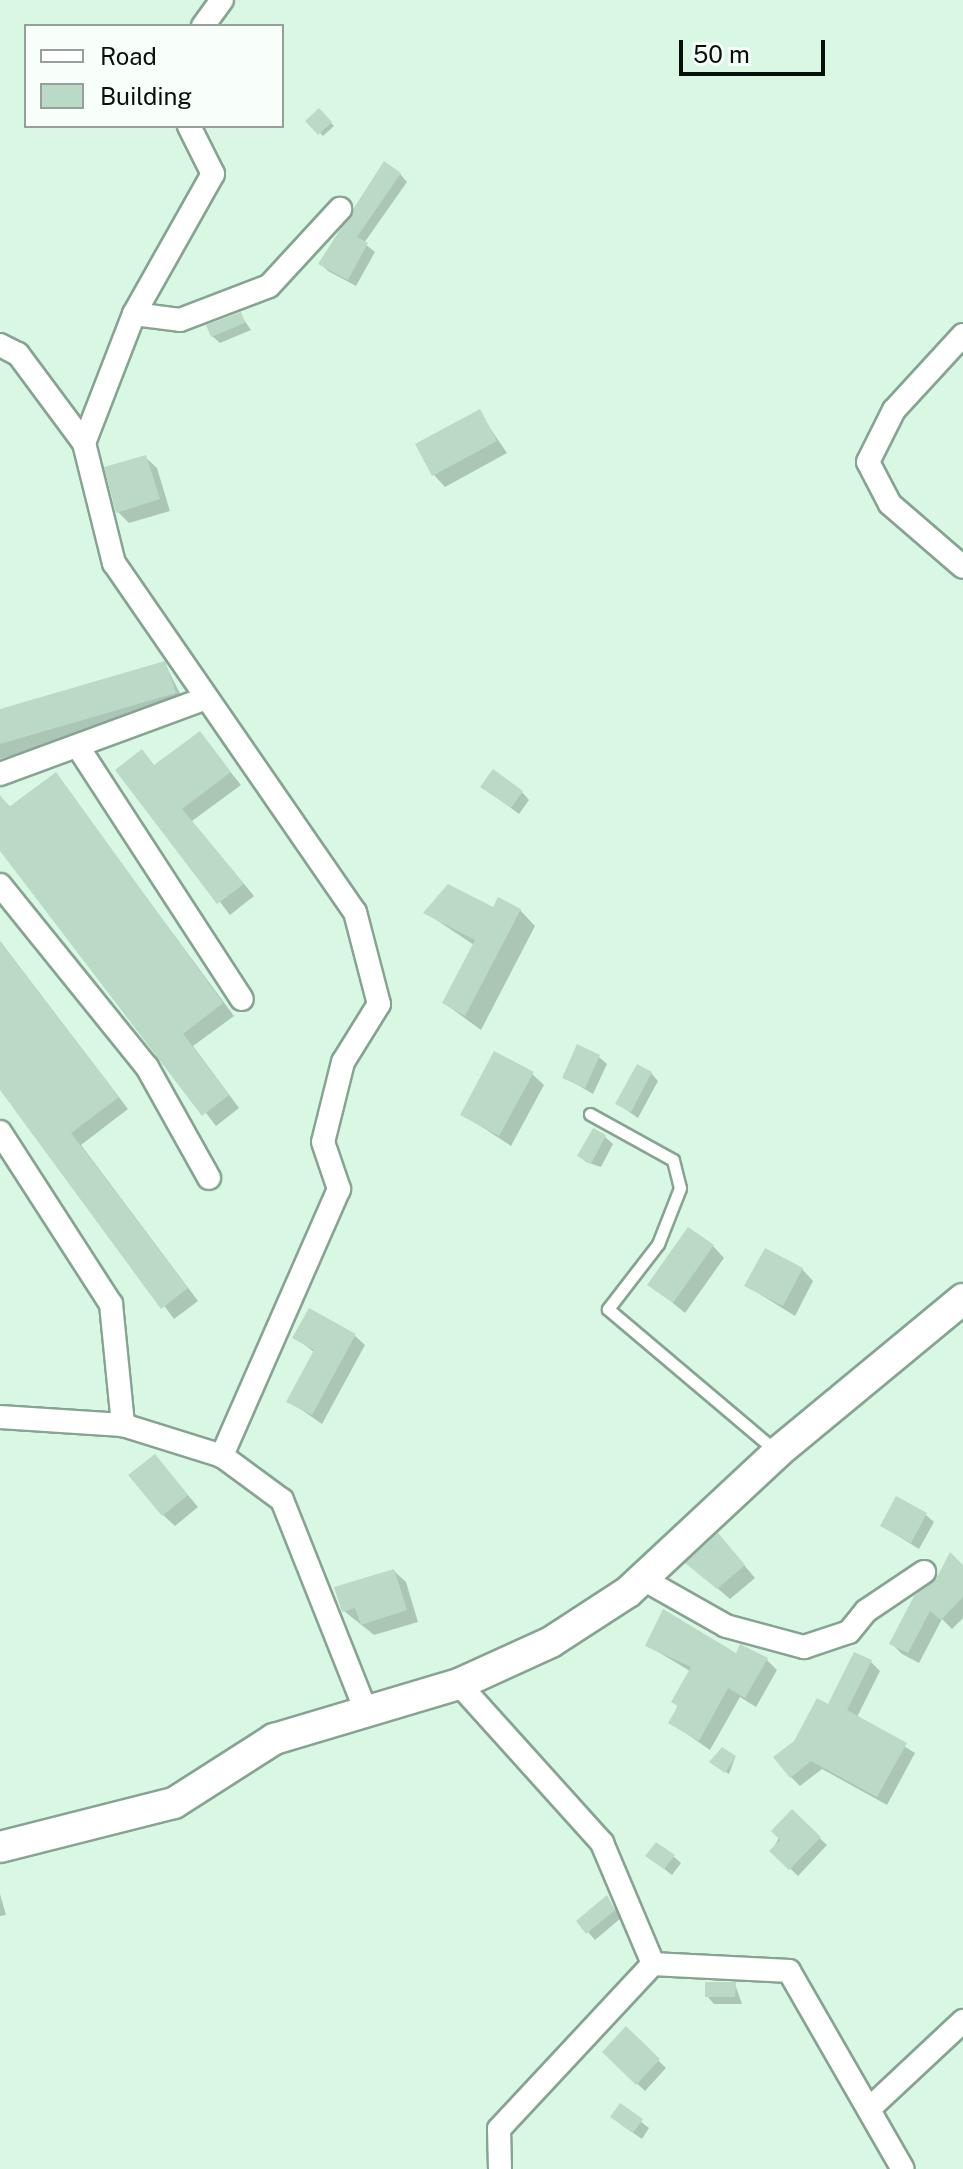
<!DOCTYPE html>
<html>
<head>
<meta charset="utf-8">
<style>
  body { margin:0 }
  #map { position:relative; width:963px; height:2169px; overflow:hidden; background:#d8f8e4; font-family:"Public Sans",sans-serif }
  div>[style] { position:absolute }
  .shadow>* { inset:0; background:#0003 }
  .building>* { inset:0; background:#bbdac6 }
  .roads { filter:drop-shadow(2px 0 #86a491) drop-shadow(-2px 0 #86a491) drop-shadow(0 2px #86a491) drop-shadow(0 -2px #86a491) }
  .lane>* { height:11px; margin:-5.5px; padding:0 5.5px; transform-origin:5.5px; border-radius:5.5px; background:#fff }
  .street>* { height:22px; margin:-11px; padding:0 11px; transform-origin:11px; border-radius:11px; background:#fff }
  .secondary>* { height:30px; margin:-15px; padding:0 15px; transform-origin:15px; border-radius:15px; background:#fff }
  span { translate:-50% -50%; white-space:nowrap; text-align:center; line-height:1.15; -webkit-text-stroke:8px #f8fefa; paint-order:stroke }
  .legend { position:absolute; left:24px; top:24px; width:260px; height:104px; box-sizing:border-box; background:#f8fefa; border:2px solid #979f9a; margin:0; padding:10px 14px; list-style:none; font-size:24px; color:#06110b }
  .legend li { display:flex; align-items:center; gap:16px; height:40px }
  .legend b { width:40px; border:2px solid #979f9a }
  .scale { position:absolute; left:679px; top:40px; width:146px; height:36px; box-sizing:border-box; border:4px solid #06110b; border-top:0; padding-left:10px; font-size:24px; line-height:28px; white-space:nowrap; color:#06110b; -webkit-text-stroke:6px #f8fefa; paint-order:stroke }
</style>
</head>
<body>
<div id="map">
  <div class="shadow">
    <div style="clip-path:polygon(319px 111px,334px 126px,323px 136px,308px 121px)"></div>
    <div style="clip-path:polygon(400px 174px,407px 182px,364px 243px,375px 252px,356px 286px,328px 271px,320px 263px)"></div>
    <div style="clip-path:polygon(240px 314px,251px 330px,220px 343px,212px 336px)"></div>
    <div style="clip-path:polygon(479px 412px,507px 453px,445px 487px,434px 475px)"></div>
    <div style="clip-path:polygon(145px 457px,157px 468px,170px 511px,129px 523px,118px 512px)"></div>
    <div style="clip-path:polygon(166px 666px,186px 705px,0 759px,0 712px)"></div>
    <div style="clip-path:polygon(199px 733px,241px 785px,192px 821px,254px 896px,230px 915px,118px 770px,142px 752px,156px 767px)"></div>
    <div style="clip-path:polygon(55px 774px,234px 1016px,193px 1046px,239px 1108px,216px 1126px,0 847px,0 796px,11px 808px)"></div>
    <div style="clip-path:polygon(483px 787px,522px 792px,529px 800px,519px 814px)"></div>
    <div style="clip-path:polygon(520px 910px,535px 926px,481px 1030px,444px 1003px,474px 945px,426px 913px)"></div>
    <div style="clip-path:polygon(0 941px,128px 1109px,81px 1145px,198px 1301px,174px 1319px,0 1085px)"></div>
    <div style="clip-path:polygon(599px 1057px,607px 1064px,593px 1094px,564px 1077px)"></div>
    <div style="clip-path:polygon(651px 1073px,658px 1081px,638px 1118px,618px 1104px)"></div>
    <div style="clip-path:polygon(532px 1074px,544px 1085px,511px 1146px,462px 1114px)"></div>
    <div style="clip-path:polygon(605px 1137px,613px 1144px,601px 1167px,586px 1162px,580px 1156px)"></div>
    <div style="clip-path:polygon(713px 1246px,724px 1258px,685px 1313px,650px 1284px)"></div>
    <div style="clip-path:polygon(802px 1269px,813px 1281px,795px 1316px,747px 1286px)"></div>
    <div style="clip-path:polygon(354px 1335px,365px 1345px,322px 1424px,289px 1401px,315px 1353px,295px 1337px)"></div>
    <div style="clip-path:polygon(155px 1456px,198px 1507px,175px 1526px,163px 1515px)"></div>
    <div style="clip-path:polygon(926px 1515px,934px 1522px,919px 1549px,882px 1526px)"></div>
    <div style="clip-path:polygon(729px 1547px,755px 1578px,730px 1599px,688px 1563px)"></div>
    <div style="clip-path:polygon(963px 1568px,963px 1618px,952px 1629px,942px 1619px,919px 1663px,902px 1654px,891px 1643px)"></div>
    <div style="clip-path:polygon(394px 1571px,406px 1582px,418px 1622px,374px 1635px,344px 1611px)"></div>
    <div style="clip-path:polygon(648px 1646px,767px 1660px,777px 1670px,756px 1707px,740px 1697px,710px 1750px,671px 1723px,690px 1671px)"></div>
    <div style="clip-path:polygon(871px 1662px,880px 1671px,857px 1717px,915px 1753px,887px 1805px,822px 1769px,800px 1786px,791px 1777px,796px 1742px)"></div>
    <div style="clip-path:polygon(735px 1758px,729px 1774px,715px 1765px)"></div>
    <div style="clip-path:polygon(792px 1812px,827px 1845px,798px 1876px,772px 1851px)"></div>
    <div style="clip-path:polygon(648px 1856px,673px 1856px,681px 1863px,672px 1875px)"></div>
    <div style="clip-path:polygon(0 1894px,6px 1915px,0 1916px)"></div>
    <div style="clip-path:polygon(607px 1898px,621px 1918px,595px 1940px,588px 1932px)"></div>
    <div style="clip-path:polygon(735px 1984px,742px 2004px,714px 2004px,707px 1996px)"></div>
    <div style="clip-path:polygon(626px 2029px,666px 2068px,645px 2091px,604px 2052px)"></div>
    <div style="clip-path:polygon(620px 2105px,649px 2128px,642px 2139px,620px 2124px)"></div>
  </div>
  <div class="building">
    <div style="clip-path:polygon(319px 108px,332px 122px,318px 135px,305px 121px)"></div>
    <div style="clip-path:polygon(384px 161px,401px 173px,357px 237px,368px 243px,348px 280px,318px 264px)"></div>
    <div style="clip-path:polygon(241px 312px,245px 323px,211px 337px,206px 325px)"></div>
    <div style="clip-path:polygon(480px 409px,497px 441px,432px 476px,415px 444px)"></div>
    <div style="clip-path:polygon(146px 455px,160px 499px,116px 513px,104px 467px)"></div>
    <div style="clip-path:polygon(165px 661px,176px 693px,0 744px,0 709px)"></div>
    <div style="clip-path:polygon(200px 731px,231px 772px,182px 809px,244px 884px,217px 904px,115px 770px,142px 749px,154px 765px)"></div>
    <div style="clip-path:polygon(493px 769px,523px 791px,511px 808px,480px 787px)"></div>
    <div style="clip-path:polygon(56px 772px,223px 1003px,183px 1034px,229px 1095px,202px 1116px,0 851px,0 795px,9px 807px)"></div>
    <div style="clip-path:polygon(448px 884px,493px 907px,498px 897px,521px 909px,465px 1016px,442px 1003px,475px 940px,423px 913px)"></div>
    <div style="clip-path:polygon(0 942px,119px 1097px,71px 1133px,188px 1288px,161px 1309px,0 1090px)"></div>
    <div style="clip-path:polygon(577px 1044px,600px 1055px,585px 1088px,562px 1078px)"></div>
    <div style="clip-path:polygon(494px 1051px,534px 1072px,499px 1136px,460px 1115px)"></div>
    <div style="clip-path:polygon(637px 1064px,652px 1072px,631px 1112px,615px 1104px)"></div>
    <div style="clip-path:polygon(593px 1128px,606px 1135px,591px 1164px,577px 1156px)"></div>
    <div style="clip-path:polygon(688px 1227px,714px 1245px,673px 1303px,647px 1285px)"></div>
    <div style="clip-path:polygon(765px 1248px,803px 1268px,783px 1306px,744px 1286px)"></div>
    <div style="clip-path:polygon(309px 1308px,356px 1334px,312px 1415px,286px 1402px,314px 1350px,292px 1338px)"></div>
    <div style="clip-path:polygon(155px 1454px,188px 1495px,162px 1516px,128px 1475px)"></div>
    <div style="clip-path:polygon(896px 1496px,927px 1513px,911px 1543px,880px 1526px)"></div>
    <div style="clip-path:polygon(718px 1533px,745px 1565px,717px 1589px,685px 1563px)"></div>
    <div style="clip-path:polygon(950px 1552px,963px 1565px,963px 1597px,941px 1620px,930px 1611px,908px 1653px,889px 1644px,914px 1596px,936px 1579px)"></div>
    <div style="clip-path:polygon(394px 1569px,407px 1610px,361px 1625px,355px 1608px,342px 1612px,334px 1587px)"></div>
    <div style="clip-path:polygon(663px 1609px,736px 1653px,740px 1644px,768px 1658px,745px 1698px,728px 1688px,699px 1741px,668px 1723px,678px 1706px,671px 1702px,691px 1667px,645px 1646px)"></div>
    <div style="clip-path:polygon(854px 1652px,872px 1660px,847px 1710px,907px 1743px,877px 1797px,811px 1761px,790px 1778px,773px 1757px,794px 1741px,817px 1698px,828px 1704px)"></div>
    <div style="clip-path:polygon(722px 1747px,736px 1756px,725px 1773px,709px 1762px)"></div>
    <div style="clip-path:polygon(792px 1809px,821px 1837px,789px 1870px,769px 1851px,780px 1840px,771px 1831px)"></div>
    <div style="clip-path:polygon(656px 1842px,675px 1855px,664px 1869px,645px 1856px)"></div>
    <div style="clip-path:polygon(607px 1895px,615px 1910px,586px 1934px,576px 1921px)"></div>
    <div style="clip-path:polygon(705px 1982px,736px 1982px,735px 1997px,705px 1997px)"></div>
    <div style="clip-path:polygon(626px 2026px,660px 2059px,636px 2085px,602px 2052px)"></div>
    <div style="clip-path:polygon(620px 2103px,643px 2119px,633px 2133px,610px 2117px)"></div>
  </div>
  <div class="roads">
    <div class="lane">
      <div style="left:590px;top:1114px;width:95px;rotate:29deg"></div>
      <div style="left:673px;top:1160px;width:29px;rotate:76deg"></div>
      <div style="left:680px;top:1188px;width:60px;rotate:111.4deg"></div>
      <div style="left:658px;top:1244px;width:82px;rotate:127.6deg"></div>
      <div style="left:608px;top:1309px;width:221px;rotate:40.2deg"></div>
    </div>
    <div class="street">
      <div style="left:203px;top:26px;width:32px;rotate:-54deg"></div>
      <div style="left:134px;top:314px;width:161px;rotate:-60.6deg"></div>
      <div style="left:213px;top:174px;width:54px;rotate:-116.6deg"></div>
      <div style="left:963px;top:335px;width:102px;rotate:132.6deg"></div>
      <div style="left:894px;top:410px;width:58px;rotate:116.6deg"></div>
      <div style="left:868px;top:462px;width:47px;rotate:62.4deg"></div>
      <div style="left:890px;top:504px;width:96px;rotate:40.8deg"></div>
      <div style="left:0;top:345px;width:20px;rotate:27deg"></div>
      <div style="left:18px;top:354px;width:111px;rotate:53.4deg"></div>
      <div style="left:84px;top:443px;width:124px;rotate:76deg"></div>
      <div style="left:114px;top:563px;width:424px;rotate:55.4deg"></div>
      <div style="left:355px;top:912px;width:95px;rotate:75.4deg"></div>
      <div style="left:379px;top:1004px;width:68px;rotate:121.8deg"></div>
      <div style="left:343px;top:1062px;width:82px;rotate:104deg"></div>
      <div style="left:323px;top:1142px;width:50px;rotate:71.2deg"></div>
      <div style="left:339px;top:1189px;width:292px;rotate:113.7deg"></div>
      <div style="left:84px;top:443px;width:138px;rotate:-68.8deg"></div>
      <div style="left:134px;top:314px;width:46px;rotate:7.4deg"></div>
      <div style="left:180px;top:320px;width:95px;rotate:-20.9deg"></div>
      <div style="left:269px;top:286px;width:105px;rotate:-47.3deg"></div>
      <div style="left:80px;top:750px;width:297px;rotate:57deg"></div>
      <div style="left:0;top:774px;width:217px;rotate:-20.2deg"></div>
      <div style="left:0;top:885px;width:234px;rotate:51.1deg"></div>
      <div style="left:147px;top:1067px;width:127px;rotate:60.8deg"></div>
      <div style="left:0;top:1132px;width:205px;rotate:57.2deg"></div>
      <div style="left:111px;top:1304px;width:122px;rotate:84.3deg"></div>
      <div style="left:0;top:1417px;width:123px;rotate:3.7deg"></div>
      <div style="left:123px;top:1425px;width:104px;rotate:17.4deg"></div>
      <div style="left:222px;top:1456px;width:74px;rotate:36.3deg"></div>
      <div style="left:282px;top:1500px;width:227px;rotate:68.3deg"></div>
      <div style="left:643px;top:1579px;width:95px;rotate:29.5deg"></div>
      <div style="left:726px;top:1626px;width:81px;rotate:15.1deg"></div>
      <div style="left:804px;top:1647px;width:47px;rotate:-18.4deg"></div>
      <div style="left:849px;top:1632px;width:27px;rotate:-51deg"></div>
      <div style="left:866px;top:1611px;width:70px;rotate:-33.9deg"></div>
      <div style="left:459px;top:1684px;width:214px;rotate:48deg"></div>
      <div style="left:602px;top:1843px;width:131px;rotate:67.1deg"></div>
      <div style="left:653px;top:1964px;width:136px;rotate:2.9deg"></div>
      <div style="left:789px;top:1971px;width:228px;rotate:60.1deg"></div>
      <div style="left:869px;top:2109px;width:129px;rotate:-43.1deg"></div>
      <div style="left:500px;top:2169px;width:40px;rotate:-91.4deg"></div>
      <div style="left:499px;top:2129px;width:226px;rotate:-47deg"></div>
    </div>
    <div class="secondary">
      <div style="left:0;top:1847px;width:179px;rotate:-14.2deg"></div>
      <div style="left:174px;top:1803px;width:119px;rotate:-32.6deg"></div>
      <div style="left:274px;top:1739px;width:193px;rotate:-16.6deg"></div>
      <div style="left:459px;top:1684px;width:101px;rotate:-24.5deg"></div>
      <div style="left:551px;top:1642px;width:92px;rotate:-33deg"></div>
      <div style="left:628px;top:1592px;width:205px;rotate:-43deg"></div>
      <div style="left:778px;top:1452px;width:240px;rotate:-39.6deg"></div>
    </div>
  </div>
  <ul class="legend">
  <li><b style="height:10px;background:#fff"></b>Road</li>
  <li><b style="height:22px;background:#bbdac6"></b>Building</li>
  </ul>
  <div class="scale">50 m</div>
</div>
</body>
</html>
